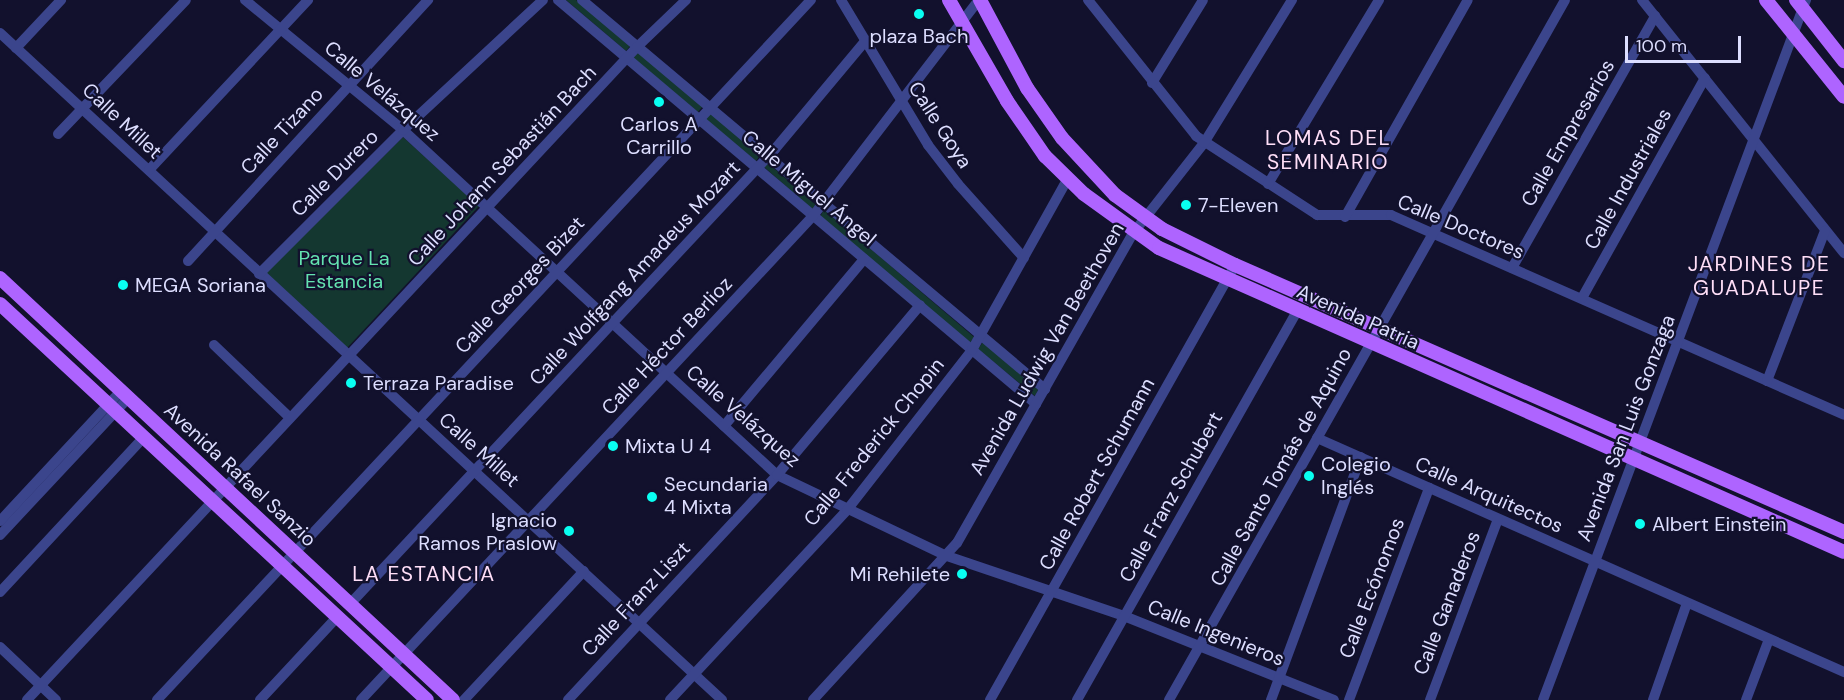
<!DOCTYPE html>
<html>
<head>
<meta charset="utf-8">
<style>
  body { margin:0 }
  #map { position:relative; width:1844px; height:700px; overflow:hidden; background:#12112d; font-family:"DM Sans",sans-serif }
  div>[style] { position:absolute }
  .green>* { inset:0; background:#143730 }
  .minor>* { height:10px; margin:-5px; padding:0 5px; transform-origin:5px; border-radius:5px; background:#3b458c }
  .major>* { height:14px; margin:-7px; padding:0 7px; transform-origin:7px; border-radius:7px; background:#ae64ff }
  .dots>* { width:16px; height:16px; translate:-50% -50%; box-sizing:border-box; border:3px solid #12112d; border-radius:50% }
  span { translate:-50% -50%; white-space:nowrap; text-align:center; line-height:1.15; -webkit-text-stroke:4.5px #12112d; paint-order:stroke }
  .poi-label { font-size:20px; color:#dddeff }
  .left { translate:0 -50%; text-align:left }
  .right { translate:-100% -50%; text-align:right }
  .street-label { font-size:20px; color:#dddeff }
  .park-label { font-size:20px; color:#64e3b0 }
  .neighbourhood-label { font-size:21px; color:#ffdff8; letter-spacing:1.5px }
  .scale { position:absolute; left:1625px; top:36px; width:116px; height:27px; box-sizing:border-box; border:3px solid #dddeff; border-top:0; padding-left:8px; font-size:18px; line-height:21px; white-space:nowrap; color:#dddeff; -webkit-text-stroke:4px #12112d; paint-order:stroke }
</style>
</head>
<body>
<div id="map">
  <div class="green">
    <div style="clip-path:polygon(566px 0,576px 0,630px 46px,626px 51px)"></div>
    <div style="clip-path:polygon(638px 52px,703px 106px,698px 112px,633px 58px)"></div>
    <div style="clip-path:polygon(709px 112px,761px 154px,756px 161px,704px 118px)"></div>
    <div style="clip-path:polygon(403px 137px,479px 206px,347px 348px,266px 273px)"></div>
    <div style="clip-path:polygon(768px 163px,816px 205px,812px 209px,764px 167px)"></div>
    <div style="clip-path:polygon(824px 209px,974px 337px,970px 343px,820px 217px)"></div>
    <div style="clip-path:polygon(983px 342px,1039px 388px,1035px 396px,978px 349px)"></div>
  </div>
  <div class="minor">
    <div style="left:245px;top:0;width:205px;rotate:39.4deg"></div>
    <div style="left:403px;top:130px;width:509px;rotate:42.69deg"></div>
    <div style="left:777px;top:475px;width:188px;rotate:25.5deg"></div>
    <div style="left:947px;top:556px;width:187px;rotate:18.7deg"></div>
    <div style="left:1124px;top:616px;width:226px;rotate:21.8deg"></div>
    <div style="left:558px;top:0;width:626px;rotate:40.2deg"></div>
    <div style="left:582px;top:0;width:605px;rotate:40.04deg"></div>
    <div style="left:841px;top:0;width:169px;rotate:59deg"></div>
    <div style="left:928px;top:145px;width:49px;rotate:52.4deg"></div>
    <div style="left:958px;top:184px;width:99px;rotate:48.3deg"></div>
    <div style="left:1088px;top:0;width:174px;rotate:51.5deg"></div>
    <div style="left:1196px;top:136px;width:145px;rotate:33.1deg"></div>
    <div style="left:1317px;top:215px;width:74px"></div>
    <div style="left:1391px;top:215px;width:495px;rotate:23.8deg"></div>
    <div style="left:1642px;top:0;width:324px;rotate:51.4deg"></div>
    <div style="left:0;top:33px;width:983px;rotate:42.73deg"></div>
    <div style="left:16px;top:48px;width:66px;rotate:-46.8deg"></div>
    <div style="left:1152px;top:83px;width:97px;rotate:-58.4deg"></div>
    <div style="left:58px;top:134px;width:185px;rotate:-46.3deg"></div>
    <div style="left:149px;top:170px;width:233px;rotate:-46.9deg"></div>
    <div style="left:1268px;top:184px;width:215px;rotate:-58.9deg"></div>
    <div style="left:1345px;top:217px;width:249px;rotate:-60.5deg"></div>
    <div style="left:188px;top:261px;width:355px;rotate:-47.4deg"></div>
    <div style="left:1512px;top:268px;width:290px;rotate:-60.4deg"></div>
    <div style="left:259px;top:274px;width:204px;rotate:-45deg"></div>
    <div style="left:403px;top:130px;width:191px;rotate:-42.9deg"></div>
    <div style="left:1582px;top:298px;width:252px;rotate:-60.8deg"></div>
    <div style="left:214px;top:345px;width:105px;rotate:43.8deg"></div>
    <div style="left:1767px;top:381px;width:161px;rotate:-68.9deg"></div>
    <div style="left:724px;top:426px;width:218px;rotate:-50deg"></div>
    <div style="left:1317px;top:438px;width:577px;rotate:23.94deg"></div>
    <div style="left:0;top:521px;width:178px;rotate:-47.1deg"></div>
    <div style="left:0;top:535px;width:187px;rotate:-46.9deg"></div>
    <div style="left:0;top:592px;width:210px;rotate:-47.1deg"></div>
    <div style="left:350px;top:604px;width:623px;rotate:-46.95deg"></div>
    <div style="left:775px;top:149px;width:142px;rotate:-50.1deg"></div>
    <div style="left:0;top:647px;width:77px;rotate:43.4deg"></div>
    <div style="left:27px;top:700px;width:894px;rotate:-46.95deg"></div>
    <div style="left:637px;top:47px;width:68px;rotate:-43.8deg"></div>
    <div style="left:157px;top:700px;width:958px;rotate:-46.95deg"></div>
    <div style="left:260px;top:700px;width:113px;rotate:-47.1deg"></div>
    <div style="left:361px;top:700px;width:662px;rotate:-46.96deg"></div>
    <div style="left:813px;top:216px;width:272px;rotate:-52.5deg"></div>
    <div style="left:464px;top:700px;width:176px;rotate:-47.1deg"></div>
    <div style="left:568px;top:700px;width:307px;rotate:-47.1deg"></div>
    <div style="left:777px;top:475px;width:222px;rotate:-49.9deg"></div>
    <div style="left:670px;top:700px;width:260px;rotate:-47deg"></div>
    <div style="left:847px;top:510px;width:203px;rotate:-52deg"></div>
    <div style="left:972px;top:350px;width:197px;rotate:-60.8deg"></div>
    <div style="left:813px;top:700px;width:213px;rotate:-47.5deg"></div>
    <div style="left:957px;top:543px;width:358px;rotate:-60.4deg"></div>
    <div style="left:1134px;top:232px;width:113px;rotate:-51.8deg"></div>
    <div style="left:1204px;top:143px;width:168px;rotate:-58.4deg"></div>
    <div style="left:990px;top:700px;width:499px;rotate:-60.6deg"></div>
    <div style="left:1077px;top:700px;width:447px;rotate:-60.5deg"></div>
    <div style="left:1169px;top:700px;width:804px;rotate:-60.5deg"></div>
    <div style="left:1271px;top:700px;width:259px;rotate:-69.7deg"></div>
    <div style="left:1349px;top:700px;width:227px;rotate:-69.3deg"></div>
    <div style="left:1430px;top:700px;width:193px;rotate:-69.4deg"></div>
    <div style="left:1543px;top:700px;width:748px;rotate:-69.41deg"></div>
    <div style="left:1653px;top:700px;width:103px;rotate:-70.7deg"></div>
    <div style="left:1746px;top:700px;width:65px;rotate:-69.3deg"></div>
  </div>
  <div class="major">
    <div style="left:949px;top:0;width:116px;rotate:60.1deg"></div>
    <div style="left:1007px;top:101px;width:67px;rotate:55.4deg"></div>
    <div style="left:1045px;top:156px;width:54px;rotate:44.3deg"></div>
    <div style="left:1084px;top:194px;width:92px;rotate:35.8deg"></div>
    <div style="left:1159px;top:248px;width:749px;rotate:23.93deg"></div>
    <div style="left:980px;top:0;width:100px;rotate:61.9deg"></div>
    <div style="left:1027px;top:88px;width:61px;rotate:55deg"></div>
    <div style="left:1062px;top:138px;width:78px;rotate:47.1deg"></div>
    <div style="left:1115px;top:195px;width:58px;rotate:35.9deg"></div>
    <div style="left:1162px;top:229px;width:81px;rotate:26.3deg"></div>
    <div style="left:1235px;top:265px;width:665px;rotate:23.67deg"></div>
    <div style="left:1766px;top:0;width:124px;rotate:51.2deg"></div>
    <div style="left:1796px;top:0;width:78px;rotate:51.8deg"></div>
    <div style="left:0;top:278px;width:619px;rotate:42.97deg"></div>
    <div style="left:0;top:304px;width:582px;rotate:42.84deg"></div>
  </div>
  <div class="dots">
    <div style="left:919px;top:14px;background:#09fff2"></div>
    <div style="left:659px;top:102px;background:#09fff2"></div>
    <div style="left:1186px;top:205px;background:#09fff2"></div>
    <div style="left:123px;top:285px;background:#09fff2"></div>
    <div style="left:351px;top:383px;background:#09fff2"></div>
    <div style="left:613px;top:446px;background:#09fff2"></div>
    <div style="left:1309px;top:476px;background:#09fff2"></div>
    <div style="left:652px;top:497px;background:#09fff2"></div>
    <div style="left:1640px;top:524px;background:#09fff2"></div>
    <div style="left:569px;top:531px;background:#09fff2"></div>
    <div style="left:962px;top:574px;background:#09fff2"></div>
  </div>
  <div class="poi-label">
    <span style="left:919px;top:36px">plaza Bach</span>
    <span style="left:659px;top:136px">Carlos A<br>Carrillo</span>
    <span class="left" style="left:1198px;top:205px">7-Eleven</span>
    <span class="left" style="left:135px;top:285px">MEGA Soriana</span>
    <span class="left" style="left:363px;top:383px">Terraza Paradise</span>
    <span class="left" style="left:625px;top:446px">Mixta U 4</span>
    <span class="left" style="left:1321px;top:476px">Colegio<br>Inglés</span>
    <span class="left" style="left:664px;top:496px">Secundaria<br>4 Mixta</span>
    <span class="right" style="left:557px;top:532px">Ignacio<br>Ramos Praslow</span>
    <span class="left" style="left:1652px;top:524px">Albert Einstein</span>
    <span class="right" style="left:950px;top:574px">Mi Rehilete</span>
  </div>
  <div class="street-label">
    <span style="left:382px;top:91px;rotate:40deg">Calle Velázquez</span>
    <span style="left:122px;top:121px;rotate:43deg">Calle Millet</span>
    <span style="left:940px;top:125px;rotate:57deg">Calle Goya</span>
    <span style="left:282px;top:131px;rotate:-47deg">Calle Tizano</span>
    <span style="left:1568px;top:133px;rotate:-60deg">Calle Empresarios</span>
    <span style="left:502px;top:166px;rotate:-47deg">Calle Johann Sebastián Bach</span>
    <span style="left:335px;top:173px;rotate:-45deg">Calle Durero</span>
    <span style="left:1628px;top:179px;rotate:-61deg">Calle Industriales</span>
    <span style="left:809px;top:188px;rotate:40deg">Calle Miguel Ángel</span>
    <span style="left:1461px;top:227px;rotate:23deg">Calle Doctores</span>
    <span style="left:635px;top:273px;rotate:-47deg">Calle Wolfgang Amadeus Mozart</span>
    <span style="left:520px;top:285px;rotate:-47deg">Calle Georges Bizet</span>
    <span style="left:1358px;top:317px;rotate:24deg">Avenida Patria</span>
    <span style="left:667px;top:346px;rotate:-47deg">Calle Héctor Berlioz</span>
    <span style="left:1047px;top:349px;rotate:-60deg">Avenida Ludwig Van Beethoven</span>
    <span style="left:743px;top:416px;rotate:41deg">Calle Velázquez</span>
    <span style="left:1626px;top:428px;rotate:-69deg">Avenida San Luis Gonzaga</span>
    <span style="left:874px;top:442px;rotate:-51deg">Calle Frederick Chopin</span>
    <span style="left:479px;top:450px;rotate:42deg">Calle Millet</span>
    <span style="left:1281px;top:467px;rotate:-61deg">Calle Santo Tomás de Aquino</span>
    <span style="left:1097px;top:474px;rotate:-61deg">Calle Robert Schumann</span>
    <span style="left:240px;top:475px;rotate:43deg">Avenida Rafael Sanzio</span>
    <span style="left:1489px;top:495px;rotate:24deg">Calle Arquitectos</span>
    <span style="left:1171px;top:497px;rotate:-61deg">Calle Franz Schubert</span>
    <span style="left:1372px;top:588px;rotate:-69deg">Calle Ecónomos</span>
    <span style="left:636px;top:599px;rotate:-47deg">Calle Franz Liszt</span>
    <span style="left:1447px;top:603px;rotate:-69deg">Calle Ganaderos</span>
    <span style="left:1216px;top:633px;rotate:22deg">Calle Ingenieros</span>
  </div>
  <div class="park-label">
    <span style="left:344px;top:270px">Parque La<br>Estancia</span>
  </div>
  <div class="neighbourhood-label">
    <span style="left:1328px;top:150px">LOMAS DEL<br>SEMINARIO</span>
    <span style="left:1759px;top:276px">JARDINES DE<br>GUADALUPE</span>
    <span style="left:424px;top:574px">LA ESTANCIA</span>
  </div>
  <div class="scale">100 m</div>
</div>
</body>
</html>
